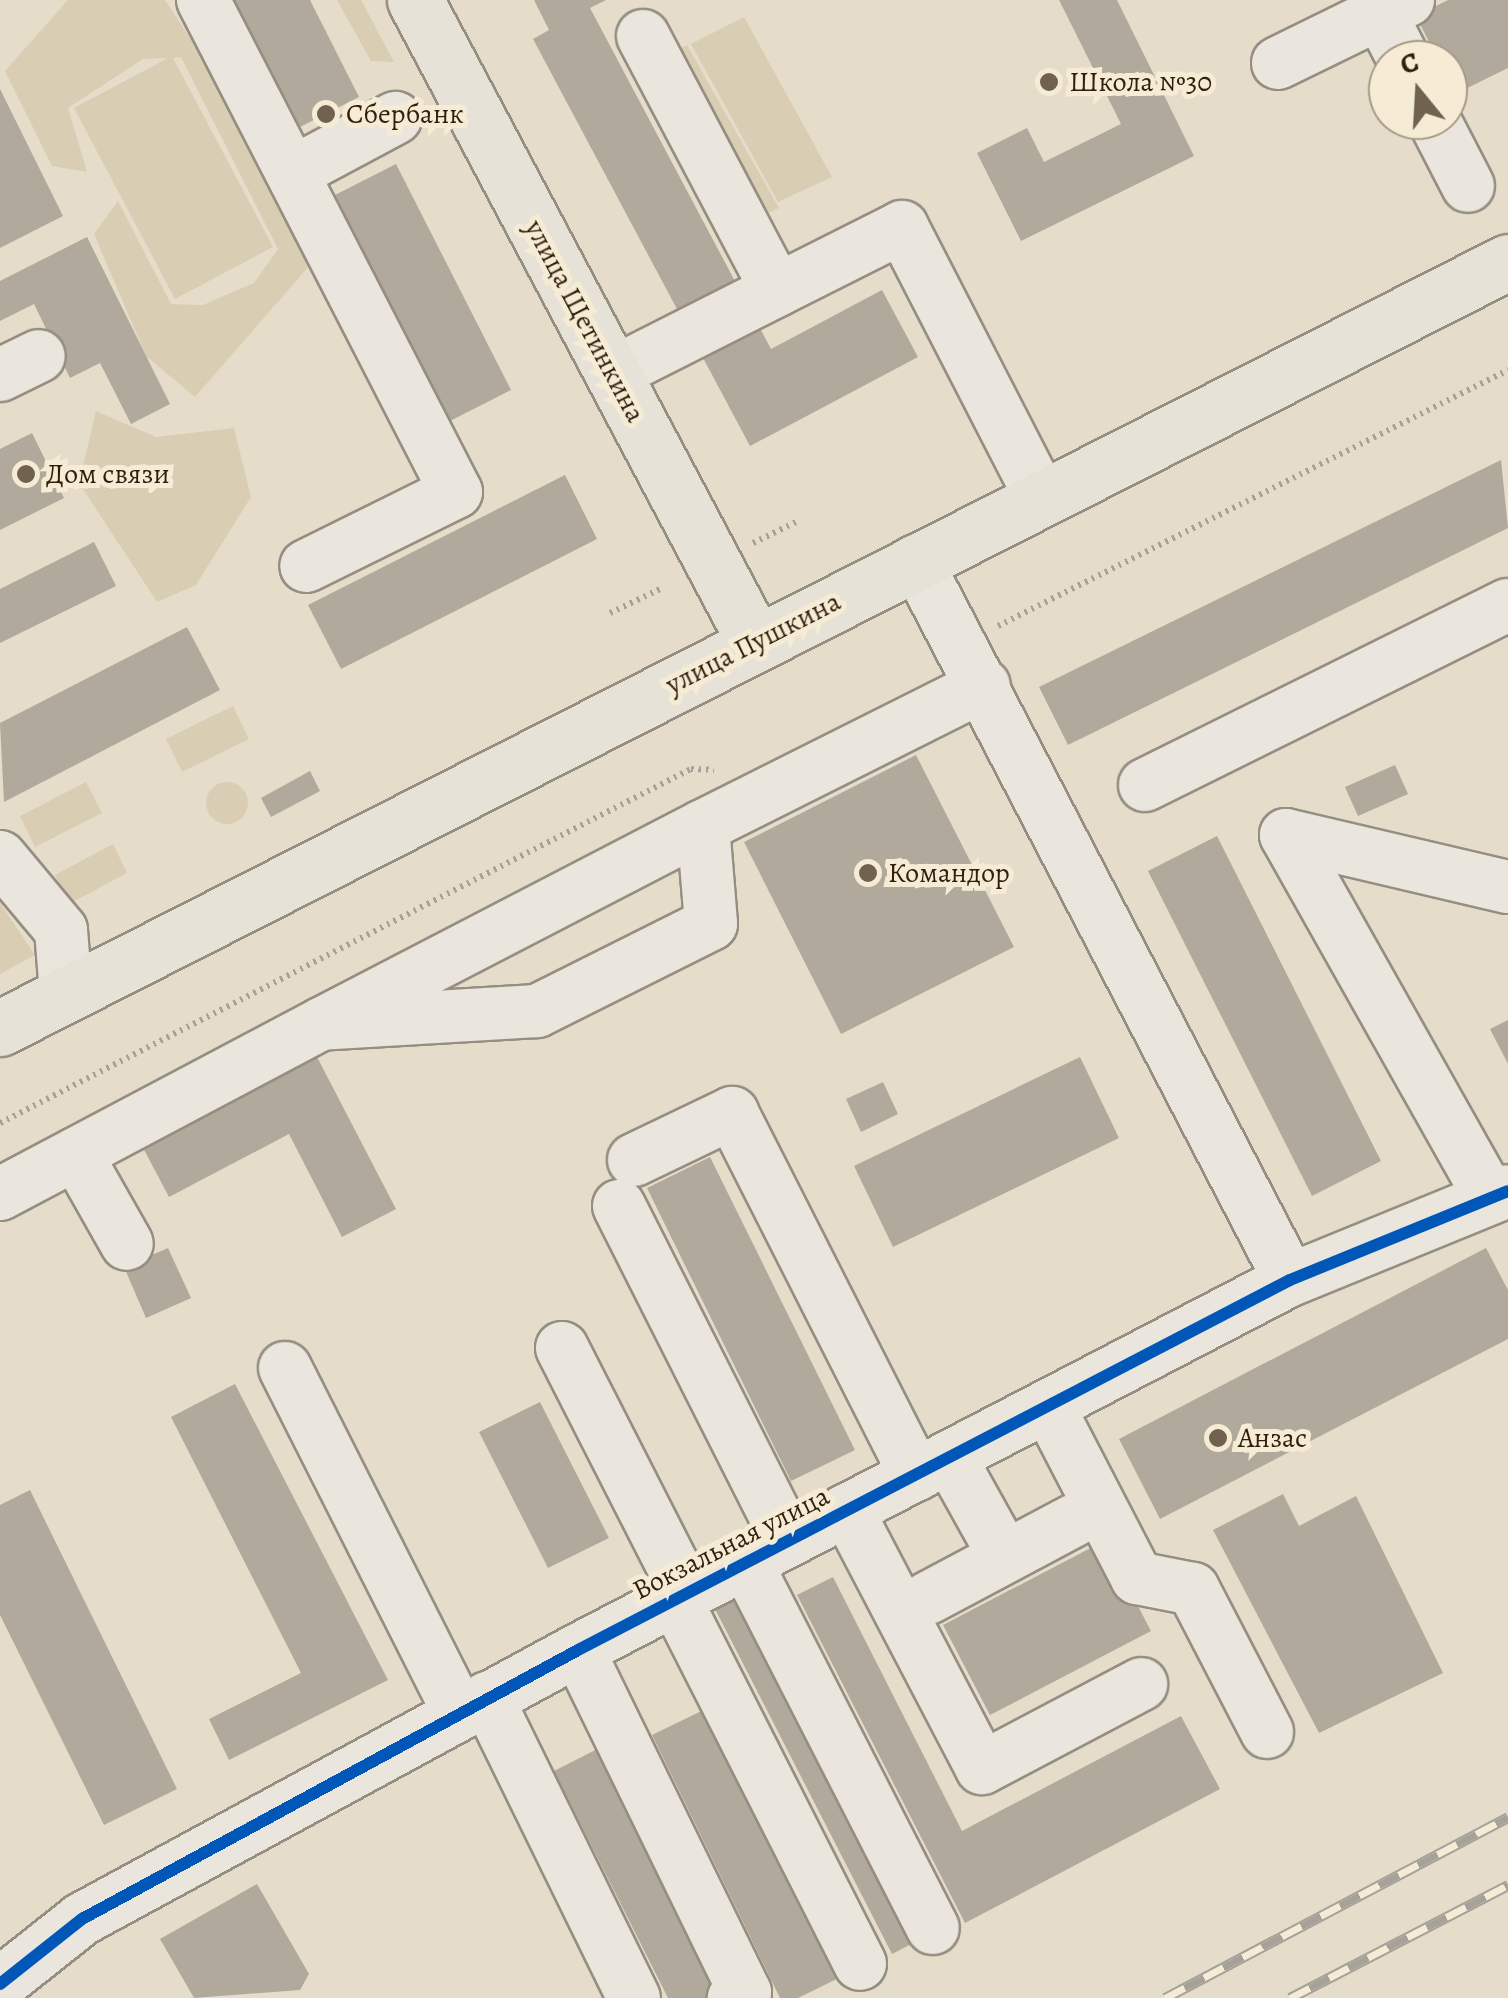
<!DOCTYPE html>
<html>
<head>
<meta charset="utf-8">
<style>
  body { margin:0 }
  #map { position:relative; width:1508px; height:1998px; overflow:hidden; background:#e5ddca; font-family:Alegreya,serif }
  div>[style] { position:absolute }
  .green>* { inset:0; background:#d9ceb3 }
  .round { border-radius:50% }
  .building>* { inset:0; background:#b1aa9c }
  .path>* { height:6px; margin-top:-3px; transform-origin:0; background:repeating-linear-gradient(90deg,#a7a299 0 2.5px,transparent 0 7.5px) }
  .roads { filter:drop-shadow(2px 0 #958e81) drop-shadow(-2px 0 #958e81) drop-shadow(0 2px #958e81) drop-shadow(0 -2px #958e81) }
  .minor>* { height:52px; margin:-26px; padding:0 26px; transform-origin:26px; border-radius:26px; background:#eae6dd }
  .major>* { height:55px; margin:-27.5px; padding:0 27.5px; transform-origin:27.5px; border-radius:27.5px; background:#e7e2d7 }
  .rail>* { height:11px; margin-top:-5.5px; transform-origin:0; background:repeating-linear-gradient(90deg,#f6ecd5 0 22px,#a7a299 0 44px); box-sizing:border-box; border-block:2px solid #a7a299 }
  .cycleway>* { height:12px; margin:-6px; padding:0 6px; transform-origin:6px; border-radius:6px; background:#0057b8 }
  .dots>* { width:28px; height:28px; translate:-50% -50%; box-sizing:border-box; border:5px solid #f6ecd5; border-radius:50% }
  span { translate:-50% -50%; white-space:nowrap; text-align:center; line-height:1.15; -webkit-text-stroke:10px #f6ecd5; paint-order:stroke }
  .poi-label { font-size:28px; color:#311f0d }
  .left { translate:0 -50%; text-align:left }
  .street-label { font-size:28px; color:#311f0d }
  .north { position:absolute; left:1368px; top:40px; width:100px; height:100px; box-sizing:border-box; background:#f6ecd5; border:2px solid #a79a85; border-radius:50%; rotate:342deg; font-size:28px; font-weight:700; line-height:40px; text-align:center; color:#311f0d }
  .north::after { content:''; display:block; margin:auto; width:35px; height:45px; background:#70624f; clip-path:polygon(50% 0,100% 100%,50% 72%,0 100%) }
</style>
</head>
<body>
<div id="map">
  <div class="green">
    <div style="clip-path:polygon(68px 0,165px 0,219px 82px,310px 265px,195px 397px,146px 356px,94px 234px,118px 201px,171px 304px,203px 305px,254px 283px,278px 249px,181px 57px,173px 58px,273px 247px,175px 299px,74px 108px,168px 58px,143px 59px,68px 108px,87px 172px,52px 166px,5px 71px)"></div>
    <div style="clip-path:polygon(337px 0,361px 0,394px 62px,371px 61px)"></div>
    <div style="clip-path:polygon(744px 17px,832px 177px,778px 202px,691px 44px)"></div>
    <div style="clip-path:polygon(687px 45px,779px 208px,769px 213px,677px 50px)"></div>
    <div style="clip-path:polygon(96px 411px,156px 437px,234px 428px,251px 497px,196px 585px,157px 602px,79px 483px)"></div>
    <div style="clip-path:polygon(233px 706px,249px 739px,182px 772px,166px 739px)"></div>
    <div class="round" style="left:206px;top:782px;width:42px;height:42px"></div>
    <div style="clip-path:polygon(86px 782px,102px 813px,35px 847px,20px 816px)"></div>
    <div style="clip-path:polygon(113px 844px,127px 873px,69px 904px,55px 875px)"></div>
    <div style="clip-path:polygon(0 903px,35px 955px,0 974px)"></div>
  </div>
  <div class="building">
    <div style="clip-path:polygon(233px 0,310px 0,359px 97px,298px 128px)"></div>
    <div style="clip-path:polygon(534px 0,606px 0,590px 8px,771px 349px,882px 290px,918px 357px,750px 446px,533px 39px,549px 30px)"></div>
    <div style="clip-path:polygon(1059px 0,1117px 0,1194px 156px,1021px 241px,977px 153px,1027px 128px,1044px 162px,1121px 124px)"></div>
    <div style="clip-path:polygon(1448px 0,1508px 0,1508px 68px,1455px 94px,1448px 60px,1438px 60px,1416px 16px)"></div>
    <div style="clip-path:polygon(0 89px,63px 216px,0 248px)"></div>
    <div style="clip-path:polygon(396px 164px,511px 390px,450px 421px,335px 195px)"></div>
    <div style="clip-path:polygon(87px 237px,170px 404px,131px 424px,100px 363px,70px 378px,34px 304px,0 321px,0 281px)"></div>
    <div style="clip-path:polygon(32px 433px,64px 498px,0 530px,0 449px)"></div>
    <div style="clip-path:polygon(1501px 460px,1508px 528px,1068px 745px,1039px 687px)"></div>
    <div style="clip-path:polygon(565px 475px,597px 539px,341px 669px,308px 605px)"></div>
    <div style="clip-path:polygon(94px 542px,116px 586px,0 643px,0 589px)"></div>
    <div style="clip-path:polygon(187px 627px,220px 690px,4px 802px,0 723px)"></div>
    <div style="clip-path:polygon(916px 755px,1014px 947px,841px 1034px,744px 842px)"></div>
    <div style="clip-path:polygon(1395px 765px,1408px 794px,1358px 816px,1345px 787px)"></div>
    <div style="clip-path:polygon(310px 771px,320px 791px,271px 817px,261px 798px)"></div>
    <div style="clip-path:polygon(1217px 836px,1381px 1161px,1312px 1196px,1148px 871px)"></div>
    <div style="clip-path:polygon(1508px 1020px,1508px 1064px,1490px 1029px)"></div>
    <div style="clip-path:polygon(316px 1055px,396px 1209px,342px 1237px,289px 1134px,169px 1197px,142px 1146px)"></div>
    <div style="clip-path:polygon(1080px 1057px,1119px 1138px,893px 1247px,854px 1166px)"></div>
    <div style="clip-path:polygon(883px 1082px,898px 1114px,861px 1132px,846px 1099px)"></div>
    <div style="clip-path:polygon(710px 1157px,855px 1450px,791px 1481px,647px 1188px)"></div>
    <div style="clip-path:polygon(168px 1248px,191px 1298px,146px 1318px,124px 1267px)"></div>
    <div style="clip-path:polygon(1486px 1248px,1508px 1290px,1508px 1339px,1160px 1519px,1119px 1439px)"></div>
    <div style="clip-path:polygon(235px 1384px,388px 1680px,229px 1760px,209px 1719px,301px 1673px,171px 1417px)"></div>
    <div style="clip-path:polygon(540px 1402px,609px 1538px,548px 1568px,479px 1432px)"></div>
    <div style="clip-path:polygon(30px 1490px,177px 1789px,104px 1825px,0 1615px,0 1505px)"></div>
    <div style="clip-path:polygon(1283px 1494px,1299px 1526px,1356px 1496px,1443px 1673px,1319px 1733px,1213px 1530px)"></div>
    <div style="clip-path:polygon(1104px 1541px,1151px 1631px,990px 1715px,943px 1625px)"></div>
    <div style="clip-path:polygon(833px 1577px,962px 1831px,1181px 1716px,1220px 1789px,965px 1923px,797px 1595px)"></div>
    <div style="clip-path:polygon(746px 1590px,925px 1937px,892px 1954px,714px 1607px)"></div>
    <div style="clip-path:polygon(718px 1703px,851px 1972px,798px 1998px,780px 1998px,652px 1735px)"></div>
    <div style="clip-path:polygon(613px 1741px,735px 1983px,705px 1998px,668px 1998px,554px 1771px)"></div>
    <div style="clip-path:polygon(257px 1884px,309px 1974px,300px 1990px,194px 1998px,160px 1939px)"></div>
  </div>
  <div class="path">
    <div style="left:753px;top:543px;width:50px;rotate:-26.1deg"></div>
    <div style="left:610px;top:613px;width:55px;rotate:-25.6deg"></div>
    <div style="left:998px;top:626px;width:571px;rotate:-26.65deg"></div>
    <div style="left:0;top:1123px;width:776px;rotate:-27.13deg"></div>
    <div style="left:691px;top:769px;width:23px;rotate:2deg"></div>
  </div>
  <div class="roads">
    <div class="minor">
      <div style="left:203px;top:0;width:553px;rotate:62.79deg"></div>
      <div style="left:456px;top:492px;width:167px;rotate:153.7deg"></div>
      <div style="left:643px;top:36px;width:287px;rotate:62.2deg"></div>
      <div style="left:777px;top:290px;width:140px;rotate:-26.7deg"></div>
      <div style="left:902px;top:227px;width:305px;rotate:62.8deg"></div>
      <div style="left:1404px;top:60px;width:53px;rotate:-117.1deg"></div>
      <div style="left:1380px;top:13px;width:31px;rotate:-25deg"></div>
      <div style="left:1278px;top:63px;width:114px;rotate:-26.1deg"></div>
      <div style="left:1434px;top:120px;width:74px;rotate:62.7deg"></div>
      <div style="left:294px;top:172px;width:115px;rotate:-28.1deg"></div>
      <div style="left:613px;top:373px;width:184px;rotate:-26.8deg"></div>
      <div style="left:0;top:375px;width:43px;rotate:-26deg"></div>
      <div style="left:916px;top:561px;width:810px;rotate:62.52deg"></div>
      <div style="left:1145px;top:785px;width:405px;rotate:-26.4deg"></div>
      <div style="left:703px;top:826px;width:314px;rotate:-26.6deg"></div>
      <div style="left:1286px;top:835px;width:414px;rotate:60.6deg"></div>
      <div style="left:1286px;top:835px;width:228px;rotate:13.2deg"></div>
      <div style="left:0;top:857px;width:95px;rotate:50.1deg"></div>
      <div style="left:61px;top:930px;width:64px;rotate:85.5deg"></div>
      <div style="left:76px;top:1154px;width:103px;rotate:60.5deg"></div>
      <div style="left:634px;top:1160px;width:109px;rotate:-25.6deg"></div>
      <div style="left:732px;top:1113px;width:406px;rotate:63.1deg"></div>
      <div style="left:0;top:1194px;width:363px;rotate:-27.9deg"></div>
      <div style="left:321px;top:1024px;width:430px;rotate:-27.4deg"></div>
      <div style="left:703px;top:826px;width:98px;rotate:85.3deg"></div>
      <div style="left:711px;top:924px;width:195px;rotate:153.4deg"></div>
      <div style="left:537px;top:1011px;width:216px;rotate:176.6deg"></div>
      <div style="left:619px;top:1206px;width:375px;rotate:63.2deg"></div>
      <div style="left:562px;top:1348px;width:275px;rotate:63deg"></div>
      <div style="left:285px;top:1368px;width:386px;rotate:63.2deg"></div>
      <div style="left:1048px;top:1406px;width:194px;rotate:62.6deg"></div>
      <div style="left:1137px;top:1578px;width:57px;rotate:11.1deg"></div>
      <div style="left:1193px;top:1589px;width:161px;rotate:62.6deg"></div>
      <div style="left:950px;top:1458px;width:113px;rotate:60.9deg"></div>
      <div style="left:847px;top:1510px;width:291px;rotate:62.4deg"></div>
      <div style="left:982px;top:1768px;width:180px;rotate:-27.8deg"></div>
      <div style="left:746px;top:1563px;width:410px;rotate:62.9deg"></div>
      <div style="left:928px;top:1598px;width:166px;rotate:-28deg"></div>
      <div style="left:675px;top:1599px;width:409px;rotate:63.1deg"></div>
      <div style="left:578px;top:1650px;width:381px;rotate:64deg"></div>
      <div style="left:745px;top:1992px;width:13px;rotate:151deg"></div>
      <div style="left:487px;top:1698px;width:334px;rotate:63.9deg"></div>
      <div style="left:0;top:1984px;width:105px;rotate:-38.4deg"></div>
      <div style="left:82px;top:1919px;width:564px;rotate:-28.47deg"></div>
      <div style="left:578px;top:1650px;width:802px;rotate:-27.46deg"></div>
      <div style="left:1290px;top:1280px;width:235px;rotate:-22.2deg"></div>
    </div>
    <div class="major">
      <div style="left:415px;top:0;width:726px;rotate:62.09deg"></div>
      <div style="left:0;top:1028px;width:1691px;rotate:-26.93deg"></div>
    </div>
  </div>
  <div class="rail">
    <div style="left:1165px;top:1998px;width:388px;rotate:-27.8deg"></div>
    <div style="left:1290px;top:1998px;width:246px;rotate:-27.4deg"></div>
  </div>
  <div class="cycleway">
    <div style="left:0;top:1984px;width:105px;rotate:-38.4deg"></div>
    <div style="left:82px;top:1919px;width:564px;rotate:-28.47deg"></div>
    <div style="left:578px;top:1650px;width:802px;rotate:-27.46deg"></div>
    <div style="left:1290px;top:1280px;width:235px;rotate:-22.2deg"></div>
  </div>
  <div class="dots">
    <div style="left:1049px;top:82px;background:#70624f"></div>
    <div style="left:326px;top:114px;background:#70624f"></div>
    <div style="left:26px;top:474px;background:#70624f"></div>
    <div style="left:868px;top:873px;background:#70624f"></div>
    <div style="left:1218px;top:1438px;background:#70624f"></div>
  </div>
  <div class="poi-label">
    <span class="left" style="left:1069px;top:82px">Школа №30</span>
    <span class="left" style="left:346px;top:114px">Сбербанк</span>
    <span class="left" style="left:46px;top:474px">Дом связи</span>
    <span class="left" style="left:888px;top:873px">Командор</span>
    <span class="left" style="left:1238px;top:1438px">Анзас</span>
  </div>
  <div class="street-label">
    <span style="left:585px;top:321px;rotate:62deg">улица Щетинкина</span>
    <span style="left:753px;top:643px;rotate:-27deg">улица Пушкина</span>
    <span style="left:731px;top:1543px;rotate:-27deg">Вокзальная улица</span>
  </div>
  <div class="north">С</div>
</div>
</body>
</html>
